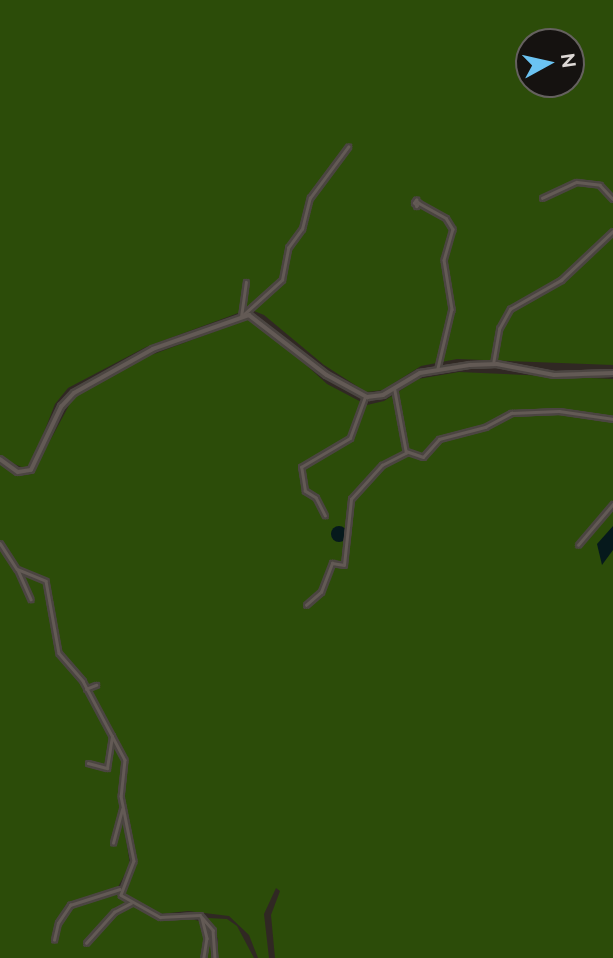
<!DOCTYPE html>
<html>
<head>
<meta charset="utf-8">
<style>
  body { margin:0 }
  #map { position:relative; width:613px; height:958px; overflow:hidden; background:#302823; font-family:Raleway,sans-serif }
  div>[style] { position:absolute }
  .green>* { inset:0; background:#2c4c09 }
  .water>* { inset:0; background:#06191c }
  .round { border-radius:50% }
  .roads { filter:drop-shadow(2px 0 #4b4541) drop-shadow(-2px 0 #4b4541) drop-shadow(0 2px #4b4541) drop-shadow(0 -2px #4b4541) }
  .minor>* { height:2.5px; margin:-1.25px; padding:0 1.25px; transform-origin:1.25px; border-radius:1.25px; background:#635a55 }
  .tertiary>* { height:3.5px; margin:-1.75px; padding:0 1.75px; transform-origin:1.75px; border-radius:1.75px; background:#635a55 }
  span { translate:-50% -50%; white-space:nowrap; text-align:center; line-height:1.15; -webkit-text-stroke:7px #151210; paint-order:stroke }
  .north { position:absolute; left:515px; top:28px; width:70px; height:70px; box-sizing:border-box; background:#151210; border:2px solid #65615f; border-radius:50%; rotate:82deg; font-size:19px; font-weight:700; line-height:28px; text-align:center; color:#ddd8d5 }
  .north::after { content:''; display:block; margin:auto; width:24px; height:32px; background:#6bc3f2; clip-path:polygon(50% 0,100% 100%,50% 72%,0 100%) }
</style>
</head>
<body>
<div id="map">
  <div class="green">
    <div style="clip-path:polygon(evenodd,0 0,613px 0,613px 365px,457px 359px,421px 366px,383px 390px,366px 392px,324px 365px,264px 315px,249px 309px,146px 347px,68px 388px,55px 404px,32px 463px,24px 468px,12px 463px,0 456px,0 0,529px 42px,571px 42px,571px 84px,529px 84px,529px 42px)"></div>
    <div style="clip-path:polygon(248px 319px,260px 323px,327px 384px,367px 405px,384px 401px,418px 379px,459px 372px,613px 379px,613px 958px,275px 958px,271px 915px,280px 891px,276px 888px,264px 914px,269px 958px,258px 958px,249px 935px,229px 916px,188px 911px,160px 914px,124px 895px,137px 858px,124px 797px,127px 758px,86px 682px,60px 651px,46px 578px,17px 567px,0 541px,0 462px,18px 476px,32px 474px,73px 398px,146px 357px)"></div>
    <div style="clip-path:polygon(0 544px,29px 600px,20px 573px,44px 581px,58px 658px,83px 687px,110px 737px,105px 767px,89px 762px,86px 765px,107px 772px,113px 741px,123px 762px,119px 793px,130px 865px,118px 887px,65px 906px,55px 923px,52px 941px,70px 908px,118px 893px,157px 920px,186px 917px,205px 923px,213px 941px,212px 958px,0 958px)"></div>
    <div style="clip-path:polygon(207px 918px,227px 919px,237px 926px,254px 958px,218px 958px,218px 939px)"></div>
  </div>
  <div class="water">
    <div class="round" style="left:331px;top:526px;width:16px;height:16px"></div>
    <div style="clip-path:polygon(613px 526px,613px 550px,602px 565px,597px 544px)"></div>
  </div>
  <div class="roads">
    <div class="minor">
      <div style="left:542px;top:198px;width:38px;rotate:-25deg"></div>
      <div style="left:577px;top:182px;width:23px;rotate:7deg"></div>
      <div style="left:600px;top:185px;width:19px;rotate:47deg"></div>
      <div style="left:416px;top:200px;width:4px;rotate:45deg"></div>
      <div style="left:419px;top:203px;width:4px;rotate:124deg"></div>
      <div style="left:417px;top:206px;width:4px;rotate:-135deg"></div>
      <div style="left:414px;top:203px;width:4px;rotate:-56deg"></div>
      <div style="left:419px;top:203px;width:31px;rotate:29deg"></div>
      <div style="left:446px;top:218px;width:13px;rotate:58deg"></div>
      <div style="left:453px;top:229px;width:32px;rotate:106deg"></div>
      <div style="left:444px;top:260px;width:50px;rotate:80.7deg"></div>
      <div style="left:452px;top:309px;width:61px;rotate:103.3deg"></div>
      <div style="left:242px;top:316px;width:54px;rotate:-42deg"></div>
      <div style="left:282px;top:280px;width:33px;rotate:-79deg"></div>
      <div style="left:288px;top:248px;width:24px;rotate:-54deg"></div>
      <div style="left:302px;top:229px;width:32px;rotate:-76deg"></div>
      <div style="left:310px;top:198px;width:64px;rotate:-53.3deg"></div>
      <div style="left:241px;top:317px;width:35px;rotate:-82deg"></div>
      <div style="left:493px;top:364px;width:36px;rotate:-80deg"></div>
      <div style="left:499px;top:329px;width:23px;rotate:-61deg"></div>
      <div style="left:510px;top:309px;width:59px;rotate:-29.6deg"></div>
      <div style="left:561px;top:280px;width:71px;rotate:-43.3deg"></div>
      <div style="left:406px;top:451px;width:18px;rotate:19deg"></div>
      <div style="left:423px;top:457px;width:24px;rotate:-48deg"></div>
      <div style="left:439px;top:439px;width:48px;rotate:-14.6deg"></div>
      <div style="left:485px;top:427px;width:30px;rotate:-28deg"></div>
      <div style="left:511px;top:413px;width:48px;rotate:-2.4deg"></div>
      <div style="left:559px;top:411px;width:55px;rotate:8.4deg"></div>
      <div style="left:325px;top:516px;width:20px;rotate:-117deg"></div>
      <div style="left:316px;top:498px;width:13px;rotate:-148deg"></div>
      <div style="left:305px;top:491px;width:24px;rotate:-99deg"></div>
      <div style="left:301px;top:467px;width:57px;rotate:-30.6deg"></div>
      <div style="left:350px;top:438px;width:44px;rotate:-69.9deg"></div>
      <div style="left:0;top:543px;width:31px;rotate:57deg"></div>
      <div style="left:17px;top:569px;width:31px;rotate:22deg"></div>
      <div style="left:46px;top:581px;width:73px;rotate:79.8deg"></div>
      <div style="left:59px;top:653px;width:37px;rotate:49deg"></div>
      <div style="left:83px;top:681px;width:89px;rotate:62deg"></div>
      <div style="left:125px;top:760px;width:36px;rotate:96deg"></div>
      <div style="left:121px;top:796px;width:66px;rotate:78.7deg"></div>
      <div style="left:134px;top:861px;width:36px;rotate:111deg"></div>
      <div style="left:121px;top:895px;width:45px;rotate:29.4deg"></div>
      <div style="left:160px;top:917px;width:40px;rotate:-2.9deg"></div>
      <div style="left:200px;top:915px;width:20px;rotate:49deg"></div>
      <div style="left:213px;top:930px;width:28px;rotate:86deg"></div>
      <div style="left:578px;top:545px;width:54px;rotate:-49.5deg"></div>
      <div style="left:18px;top:570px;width:32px;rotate:66deg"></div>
      <div style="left:306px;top:605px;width:20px;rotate:-41deg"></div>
      <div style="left:321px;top:592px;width:31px;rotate:-69deg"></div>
      <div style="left:332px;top:563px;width:12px;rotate:9deg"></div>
      <div style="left:344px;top:565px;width:66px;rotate:-83.9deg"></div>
      <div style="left:351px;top:499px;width:46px;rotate:-47.6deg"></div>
      <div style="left:382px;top:465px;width:27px;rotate:-27deg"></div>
      <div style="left:406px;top:453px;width:66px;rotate:-100.5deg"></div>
      <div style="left:86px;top:689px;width:11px;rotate:-22deg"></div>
      <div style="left:88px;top:763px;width:20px;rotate:15deg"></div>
      <div style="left:107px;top:768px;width:32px;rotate:-81deg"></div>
      <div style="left:113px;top:843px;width:35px;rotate:-75deg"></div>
      <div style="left:202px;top:918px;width:21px;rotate:76deg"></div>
      <div style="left:207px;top:938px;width:20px;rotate:99deg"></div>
      <div style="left:54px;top:940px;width:17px;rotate:-77deg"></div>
      <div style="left:58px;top:923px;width:22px;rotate:-56deg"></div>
      <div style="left:70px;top:905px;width:52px;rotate:-17.7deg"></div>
      <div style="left:86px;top:943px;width:42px;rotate:-47.9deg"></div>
      <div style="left:114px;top:912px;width:19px;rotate:-28deg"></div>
    </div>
    <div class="tertiary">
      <div style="left:0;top:459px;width:22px;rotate:36deg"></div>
      <div style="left:18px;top:472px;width:13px;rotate:-9deg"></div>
      <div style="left:31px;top:470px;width:70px;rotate:-64.5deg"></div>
      <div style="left:61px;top:407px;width:19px;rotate:-47deg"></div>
      <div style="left:74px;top:393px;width:90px;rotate:-29.1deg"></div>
      <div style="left:153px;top:349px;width:102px;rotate:-19.5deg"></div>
      <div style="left:249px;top:315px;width:98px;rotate:37.6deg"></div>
      <div style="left:327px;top:375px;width:46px;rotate:28.8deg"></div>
      <div style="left:367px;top:397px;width:16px;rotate:-7deg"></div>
      <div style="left:383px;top:395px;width:43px;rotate:-30.7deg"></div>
      <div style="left:420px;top:373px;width:51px;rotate:-9.1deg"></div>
      <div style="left:470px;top:365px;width:27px;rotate:-2deg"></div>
      <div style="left:497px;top:364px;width:58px;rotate:10.9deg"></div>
      <div style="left:554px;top:375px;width:59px;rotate:-1.9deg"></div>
    </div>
  </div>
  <div class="north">N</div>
</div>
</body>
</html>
